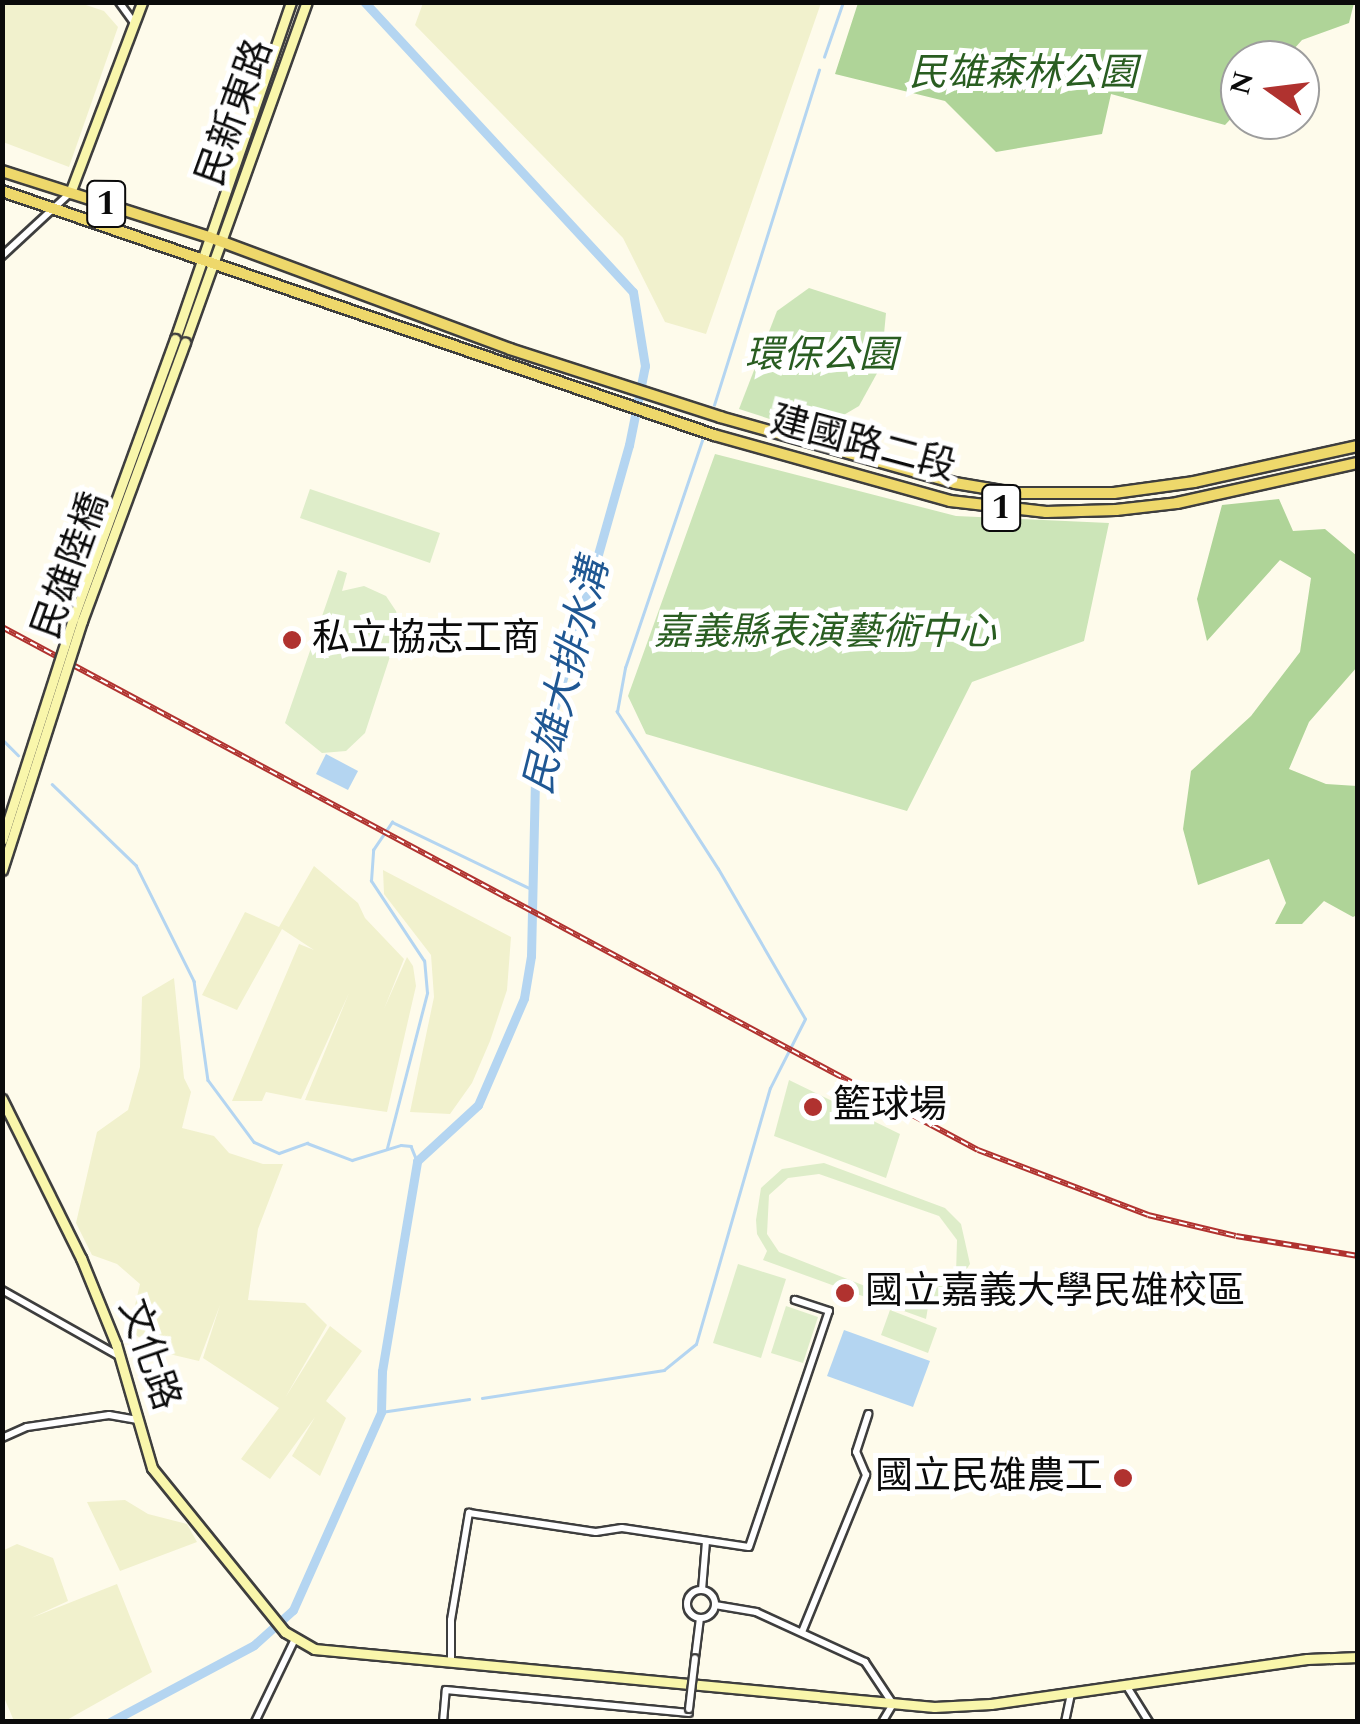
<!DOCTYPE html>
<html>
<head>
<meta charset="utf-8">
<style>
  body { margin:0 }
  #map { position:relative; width:1360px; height:1724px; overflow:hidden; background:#fefbeb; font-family:Spectral,"Noto Sans TC",serif }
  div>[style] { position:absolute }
  .farmland>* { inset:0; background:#f1f1cd }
  .green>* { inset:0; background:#cce5b8 }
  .forest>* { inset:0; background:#afd498 }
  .pitch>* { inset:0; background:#deedc9 }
  .water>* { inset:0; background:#b4d5f1 }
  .stream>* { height:2.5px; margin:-1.25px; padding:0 1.25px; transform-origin:1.25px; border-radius:1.25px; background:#b4d5f1 }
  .canal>* { height:9px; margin:-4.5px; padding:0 4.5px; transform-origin:4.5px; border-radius:4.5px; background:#b4d5f1 }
  .roads { filter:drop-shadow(2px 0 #3e3e3e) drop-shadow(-2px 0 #3e3e3e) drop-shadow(0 2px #3e3e3e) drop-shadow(0 -2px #3e3e3e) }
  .street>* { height:6px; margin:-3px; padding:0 3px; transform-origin:3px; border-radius:3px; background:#fff }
  .street>.ring { margin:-3px; padding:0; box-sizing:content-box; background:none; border:6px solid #fff; border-radius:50% }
  .secondary>* { height:9px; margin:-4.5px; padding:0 4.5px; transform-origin:4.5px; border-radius:4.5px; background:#f9f6ab }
  .primary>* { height:10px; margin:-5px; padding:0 5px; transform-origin:5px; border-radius:5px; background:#eed86b }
  .rail>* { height:6px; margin-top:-3px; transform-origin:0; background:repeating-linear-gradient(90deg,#fff 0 8px,#b0322f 0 16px); box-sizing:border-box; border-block:2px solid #b0322f }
  .bridges { filter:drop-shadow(2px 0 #3e3e3e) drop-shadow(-2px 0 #3e3e3e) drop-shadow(0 2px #3e3e3e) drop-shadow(0 -2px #3e3e3e) }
  .street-bridge>* { height:6px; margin:-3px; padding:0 3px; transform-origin:3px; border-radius:3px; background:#fff }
  .secondary-bridge>* { height:9px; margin:-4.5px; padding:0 4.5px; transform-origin:4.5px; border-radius:4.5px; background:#f9f6ab }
  .dots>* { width:28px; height:28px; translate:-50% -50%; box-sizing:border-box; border:5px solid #fff; border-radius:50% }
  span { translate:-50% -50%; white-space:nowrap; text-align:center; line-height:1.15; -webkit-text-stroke:10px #fff; paint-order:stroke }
  .shield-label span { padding:2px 8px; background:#fff; border:2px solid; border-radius:8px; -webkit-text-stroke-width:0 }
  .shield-label { font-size:35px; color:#0b0b0b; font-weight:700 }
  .park-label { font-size:38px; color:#295d21; font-style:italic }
  .street-label { font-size:38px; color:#0b0b0b }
  .poi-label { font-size:38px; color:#0b0b0b }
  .left { translate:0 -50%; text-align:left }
  .right { translate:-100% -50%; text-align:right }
  .water-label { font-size:40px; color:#1f5793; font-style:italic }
  .frame { position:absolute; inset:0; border:5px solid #0b0b0b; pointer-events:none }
  .north { position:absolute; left:1220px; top:40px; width:100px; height:100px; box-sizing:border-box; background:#fff; border:2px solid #9d9d9d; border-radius:50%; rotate:284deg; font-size:28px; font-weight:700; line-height:40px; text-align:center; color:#0b0b0b }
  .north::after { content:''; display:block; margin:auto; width:35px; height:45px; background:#b0322f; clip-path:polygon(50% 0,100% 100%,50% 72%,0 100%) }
</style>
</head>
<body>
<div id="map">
  <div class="farmland">
    <div style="clip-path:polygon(2px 3px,80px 3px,104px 11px,118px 27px,69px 167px,3px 142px)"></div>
    <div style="clip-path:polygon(423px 3px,821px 3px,706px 334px,665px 322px,623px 238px,415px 25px)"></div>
    <div style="clip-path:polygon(314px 866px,358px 903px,365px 918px,404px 959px,384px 1009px,407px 957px,413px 966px,416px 986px,387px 1112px,305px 1100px,349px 993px,301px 1099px,266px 1092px,262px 1101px,232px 1101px,299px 944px,314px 950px,282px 929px,237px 1010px,202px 995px,245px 912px,279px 927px)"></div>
    <div style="clip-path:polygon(383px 870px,511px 937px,507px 990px,490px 1041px,472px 1083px,450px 1114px,410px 1112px,434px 997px,431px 955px,384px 894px)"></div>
    <div style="clip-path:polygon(174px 978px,184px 1078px,191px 1092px,182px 1128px,214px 1136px,229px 1153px,263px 1164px,283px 1164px,258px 1229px,248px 1300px,305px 1303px,327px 1325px,285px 1398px,330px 1326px,362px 1351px,326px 1401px,346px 1418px,320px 1476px,292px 1456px,315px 1417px,270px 1479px,241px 1459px,279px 1408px,203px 1358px,220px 1305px,199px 1361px,165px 1353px,129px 1331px,140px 1284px,117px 1264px,92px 1255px,76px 1223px,97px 1132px,128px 1110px,140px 1067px,142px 997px)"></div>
    <div style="clip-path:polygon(125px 1500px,148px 1514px,187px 1524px,197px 1542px,120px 1571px,87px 1502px)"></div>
    <div style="clip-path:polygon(17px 1544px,53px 1558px,68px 1601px,31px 1618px,117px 1584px,152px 1672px,65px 1721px,14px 1721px,3px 1695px,2px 1551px)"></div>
  </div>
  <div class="green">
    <div style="clip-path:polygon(809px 288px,886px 313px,881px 366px,859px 406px,813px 433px,739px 409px,777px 311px)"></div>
    <div style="clip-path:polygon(715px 454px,956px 516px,1109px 523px,1084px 641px,972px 682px,907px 811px,646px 734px,628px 696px)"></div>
  </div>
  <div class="forest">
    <div style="clip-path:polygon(858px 3px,858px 2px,1354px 3px,1349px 23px,1302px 40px,1284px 60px,1240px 60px,1240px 109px,1225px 125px,1111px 94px,1102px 134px,996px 152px,945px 101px,835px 74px)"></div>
    <div style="clip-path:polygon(1279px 499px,1293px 531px,1325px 529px,1357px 556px,1357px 667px,1309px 722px,1289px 769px,1326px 784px,1357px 786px,1357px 915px,1353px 917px,1324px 901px,1302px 924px,1275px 924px,1286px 903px,1269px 859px,1198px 885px,1183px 829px,1191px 771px,1251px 716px,1300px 652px,1311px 578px,1280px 560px,1207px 641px,1197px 599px,1222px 505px)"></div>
  </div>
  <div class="pitch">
    <div style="clip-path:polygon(310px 489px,440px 533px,430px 563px,300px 518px)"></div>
    <div style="clip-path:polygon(338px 570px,347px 573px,342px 591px,364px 586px,386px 596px,396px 611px,400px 626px,365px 733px,346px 751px,322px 753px,285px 723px)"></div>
    <div style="clip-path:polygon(789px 1080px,900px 1134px,886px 1178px,774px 1136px)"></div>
    <div style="clip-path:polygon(evenodd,824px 1163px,945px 1208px,961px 1224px,970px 1264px,950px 1294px,928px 1307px,926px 1319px,763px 1260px,767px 1251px,757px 1234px,756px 1220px,761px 1188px,782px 1169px,824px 1163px,819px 1174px,939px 1216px,957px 1240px,956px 1274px,913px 1305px,779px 1252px,767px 1234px,769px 1195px,788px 1178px,819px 1174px)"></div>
    <div style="clip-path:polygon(738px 1264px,786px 1279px,761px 1358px,713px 1343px)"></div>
    <div style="clip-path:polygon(786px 1306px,818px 1317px,803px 1363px,771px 1353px)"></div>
    <div style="clip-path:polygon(890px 1310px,937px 1328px,928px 1353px,881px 1335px)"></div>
  </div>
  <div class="water">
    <div style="clip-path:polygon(326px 754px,358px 771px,348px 790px,316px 774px)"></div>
    <div style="clip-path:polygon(844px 1330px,930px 1361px,913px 1407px,827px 1376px)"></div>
  </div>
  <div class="stream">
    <div style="left:824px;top:57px;width:58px;rotate:-70.9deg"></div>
    <div style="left:714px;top:405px;width:351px;rotate:-72.6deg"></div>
    <div style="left:2px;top:739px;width:23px;rotate:45deg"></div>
    <div style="left:52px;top:784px;width:117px;rotate:44deg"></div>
    <div style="left:136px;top:865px;width:130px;rotate:63.4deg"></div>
    <div style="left:194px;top:981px;width:100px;rotate:82deg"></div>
    <div style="left:208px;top:1080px;width:77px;rotate:53.4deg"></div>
    <div style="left:254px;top:1142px;width:27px;rotate:24deg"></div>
    <div style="left:279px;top:1153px;width:30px;rotate:-20deg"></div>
    <div style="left:307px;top:1143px;width:48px;rotate:20.7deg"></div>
    <div style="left:352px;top:1160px;width:51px;rotate:-17deg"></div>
    <div style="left:401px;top:1145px;width:10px;rotate:6deg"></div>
    <div style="left:411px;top:1146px;width:16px;rotate:68deg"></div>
    <div style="left:387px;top:1148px;width:160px;rotate:-75.5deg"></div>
    <div style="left:427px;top:993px;width:32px;rotate:-95deg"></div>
    <div style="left:424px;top:961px;width:96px;rotate:-123.5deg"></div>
    <div style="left:371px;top:881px;width:31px;rotate:-86deg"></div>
    <div style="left:373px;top:850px;width:34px;rotate:-56deg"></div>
    <div style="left:392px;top:822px;width:154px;rotate:25.7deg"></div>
    <div style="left:482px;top:1398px;width:184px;rotate:-8.7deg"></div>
    <div style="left:664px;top:1370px;width:41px;rotate:-39.1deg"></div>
    <div style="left:696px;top:1344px;width:266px;rotate:-73.9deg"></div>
    <div style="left:770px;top:1088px;width:77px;rotate:-63.1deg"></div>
    <div style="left:805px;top:1019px;width:173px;rotate:-120.1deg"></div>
    <div style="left:718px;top:869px;width:187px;rotate:-122.8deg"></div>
    <div style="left:617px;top:712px;width:45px;rotate:-79.7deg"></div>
    <div style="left:625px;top:668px;width:240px;rotate:-71.3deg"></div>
    <div style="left:381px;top:1412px;width:89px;rotate:-8.4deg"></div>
  </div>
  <div class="canal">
    <div style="left:110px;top:1722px;width:163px;rotate:-28.1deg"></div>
    <div style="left:254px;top:1645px;width:52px;rotate:-41.9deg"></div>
    <div style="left:293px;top:1610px;width:217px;rotate:-66deg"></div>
    <div style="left:381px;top:1412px;width:41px;rotate:-88.6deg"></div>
    <div style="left:382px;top:1371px;width:213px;rotate:-80.5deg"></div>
    <div style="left:417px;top:1161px;width:83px;rotate:-42.6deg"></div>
    <div style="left:478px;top:1105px;width:116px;rotate:-66.7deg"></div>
    <div style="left:524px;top:998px;width:43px;rotate:-80.5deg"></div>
    <div style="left:531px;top:956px;width:179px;rotate:-88.7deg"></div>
    <div style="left:535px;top:777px;width:345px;rotate:-74.2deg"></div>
    <div style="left:629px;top:445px;width:81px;rotate:-78.6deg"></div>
    <div style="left:645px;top:366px;width:75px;rotate:-99.2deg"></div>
    <div style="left:633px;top:292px;width:396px;rotate:-132.8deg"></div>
  </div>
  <div class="roads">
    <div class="street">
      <div style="left:119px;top:2px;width:26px;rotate:54deg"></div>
      <div style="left:2px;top:256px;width:91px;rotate:-42.8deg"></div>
      <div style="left:2px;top:1290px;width:134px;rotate:29.4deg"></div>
      <div style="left:2px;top:1438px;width:27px;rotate:-24deg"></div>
      <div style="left:27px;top:1427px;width:83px;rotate:-8.3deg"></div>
      <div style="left:109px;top:1415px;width:29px;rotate:10deg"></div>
      <div class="ring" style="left:687px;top:1590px;width:22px;height:22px"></div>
      <div style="left:702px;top:1590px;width:49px;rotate:-85.3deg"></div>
      <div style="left:715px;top:1605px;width:42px;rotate:9.7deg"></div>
      <div style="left:756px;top:1612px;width:120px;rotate:24.6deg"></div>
      <div style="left:865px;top:1662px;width:50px;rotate:56.3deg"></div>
      <div style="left:893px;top:1704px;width:21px;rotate:121deg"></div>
      <div style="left:802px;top:1632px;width:170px;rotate:-67.8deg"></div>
      <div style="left:866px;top:1475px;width:25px;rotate:-113deg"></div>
      <div style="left:856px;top:1452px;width:40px;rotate:-72deg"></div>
      <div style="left:695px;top:1658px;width:40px;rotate:-82.9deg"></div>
      <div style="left:451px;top:1662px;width:42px;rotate:-90deg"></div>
      <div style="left:451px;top:1620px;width:109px;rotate:-80.5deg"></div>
      <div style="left:469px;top:1513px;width:128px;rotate:8.5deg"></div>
      <div style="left:596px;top:1532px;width:26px;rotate:-9deg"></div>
      <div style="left:622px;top:1528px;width:128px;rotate:8.5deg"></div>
      <div style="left:749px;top:1547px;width:249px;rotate:-71.3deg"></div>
      <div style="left:829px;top:1311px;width:36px;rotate:-162deg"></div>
      <div style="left:1126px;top:1685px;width:44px;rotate:58.1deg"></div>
      <div style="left:255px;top:1722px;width:90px;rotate:-64.3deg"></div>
      <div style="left:443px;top:1722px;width:32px;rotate:-85deg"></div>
      <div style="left:446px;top:1690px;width:244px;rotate:5.4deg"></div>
      <div style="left:1065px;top:1722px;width:30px;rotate:-78deg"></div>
    </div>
    <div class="secondary">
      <div style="left:70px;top:193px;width:204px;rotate:-69.3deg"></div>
      <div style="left:175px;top:339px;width:356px;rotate:-71deg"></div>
      <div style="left:185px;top:342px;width:361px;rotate:-70.3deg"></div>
      <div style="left:2px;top:1099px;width:178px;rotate:63.6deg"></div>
      <div style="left:81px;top:1258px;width:93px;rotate:67.9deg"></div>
      <div style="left:116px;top:1344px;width:129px;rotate:73.8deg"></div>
      <div style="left:152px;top:1468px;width:211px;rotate:51deg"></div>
      <div style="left:285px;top:1632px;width:34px;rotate:30deg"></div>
      <div style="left:314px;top:1649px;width:623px;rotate:5.34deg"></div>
      <div style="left:934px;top:1707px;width:57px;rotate:-3deg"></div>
      <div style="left:991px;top:1704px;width:319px;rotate:-8.1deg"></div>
      <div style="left:1307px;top:1659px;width:51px;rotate:-2.2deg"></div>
    </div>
    <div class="primary">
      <div style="left:2px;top:171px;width:217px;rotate:17.7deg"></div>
      <div style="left:209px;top:237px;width:321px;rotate:20.4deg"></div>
      <div style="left:510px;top:349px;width:221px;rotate:17.9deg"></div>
      <div style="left:720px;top:417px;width:244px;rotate:15.7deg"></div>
      <div style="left:955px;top:483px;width:61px;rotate:9.5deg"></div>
      <div style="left:1015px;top:493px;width:99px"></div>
      <div style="left:1114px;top:493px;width:81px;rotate:-7.8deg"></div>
      <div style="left:1194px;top:482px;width:168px;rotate:-12.4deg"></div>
      <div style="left:2px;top:191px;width:753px;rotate:18.92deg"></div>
      <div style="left:714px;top:435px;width:245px;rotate:15.6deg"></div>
      <div style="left:950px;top:501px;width:97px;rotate:6.5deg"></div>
      <div style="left:1046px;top:512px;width:70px;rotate:-1.6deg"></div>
      <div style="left:1116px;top:510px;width:61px;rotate:-6.5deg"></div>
      <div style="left:1177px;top:503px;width:185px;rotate:-12.5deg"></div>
    </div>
  </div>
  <div class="rail">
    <div style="left:2px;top:627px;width:1107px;rotate:28.19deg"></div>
    <div style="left:978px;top:1150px;width:182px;rotate:20.9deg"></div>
    <div style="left:1148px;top:1215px;width:90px;rotate:13.4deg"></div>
    <div style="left:1236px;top:1236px;width:124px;rotate:9.3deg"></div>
  </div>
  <div class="bridges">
    <div class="street-bridge">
      <div style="left:689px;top:1709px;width:51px;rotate:-83.3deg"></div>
    </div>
    <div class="secondary-bridge">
      <div style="left:2px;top:840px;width:232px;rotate:-72.2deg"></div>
      <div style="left:73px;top:619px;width:298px;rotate:-70deg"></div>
      <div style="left:2px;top:870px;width:262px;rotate:-72.2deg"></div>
      <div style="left:82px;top:621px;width:297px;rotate:-69.7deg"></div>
    </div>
  </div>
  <div class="dots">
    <div style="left:292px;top:640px;background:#b0322f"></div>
    <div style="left:813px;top:1107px;background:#b0322f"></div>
    <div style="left:845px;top:1293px;background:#b0322f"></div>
    <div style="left:1123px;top:1478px;background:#b0322f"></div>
  </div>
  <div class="shield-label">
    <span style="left:106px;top:204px">1</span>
    <span style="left:1001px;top:508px">1</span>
  </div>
  <div class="park-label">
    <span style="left:1023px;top:75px">民雄森林公園</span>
    <span style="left:821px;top:357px">環保公園</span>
    <span style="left:825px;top:634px">嘉義縣表演藝術中心</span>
  </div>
  <div class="street-label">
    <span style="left:236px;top:113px;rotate:-70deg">民新東路</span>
    <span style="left:863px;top:445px;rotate:15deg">建國路二段</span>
    <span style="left:72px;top:566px;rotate:-70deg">民雄陸橋</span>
    <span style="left:148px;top:1355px;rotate:71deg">文化路</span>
  </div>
  <div class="poi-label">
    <span class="left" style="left:312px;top:640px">私立協志工商</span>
    <span class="left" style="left:833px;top:1107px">籃球場</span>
    <span class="left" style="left:865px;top:1293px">國立嘉義大學民雄校區</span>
    <span class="right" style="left:1103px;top:1478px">國立民雄農工</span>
  </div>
  <div class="water-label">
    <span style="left:568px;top:677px;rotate:-76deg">民雄大排水溝</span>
  </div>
  <div class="frame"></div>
  <div class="north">N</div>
</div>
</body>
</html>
